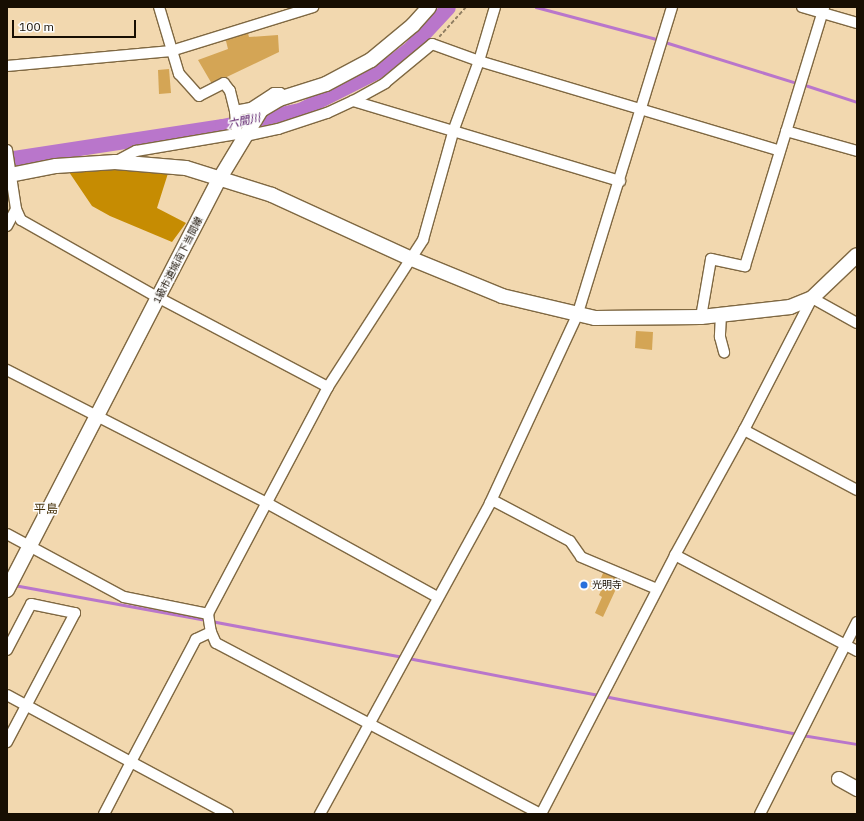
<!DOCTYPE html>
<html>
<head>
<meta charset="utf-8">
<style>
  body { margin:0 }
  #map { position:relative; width:864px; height:821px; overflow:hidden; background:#f2d8af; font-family:"IBM Plex Sans","Noto Sans JP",sans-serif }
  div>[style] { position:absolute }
  .green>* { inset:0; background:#d4a555 }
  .forest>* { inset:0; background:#c68c02 }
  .stream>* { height:2.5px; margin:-1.25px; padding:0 1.25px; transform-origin:1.25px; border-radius:1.25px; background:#b976cb }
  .river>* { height:15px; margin:-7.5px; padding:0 7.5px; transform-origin:7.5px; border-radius:7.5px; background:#b976cb }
  .path>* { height:1.5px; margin-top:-0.75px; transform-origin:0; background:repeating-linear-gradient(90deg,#917f63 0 4px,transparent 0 6px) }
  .roads { filter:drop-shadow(1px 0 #7f6842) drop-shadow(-1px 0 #7f6842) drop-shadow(0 1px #7f6842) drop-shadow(0 -1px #7f6842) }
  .street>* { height:10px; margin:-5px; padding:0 5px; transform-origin:5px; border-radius:5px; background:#fff }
  .secondary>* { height:14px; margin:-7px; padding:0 7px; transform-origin:7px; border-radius:7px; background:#fff }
  .dots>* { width:11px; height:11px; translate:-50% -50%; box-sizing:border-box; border:2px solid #fdfdfd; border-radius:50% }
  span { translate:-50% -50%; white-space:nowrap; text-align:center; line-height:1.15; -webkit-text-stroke:3px #fdfdfd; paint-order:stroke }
  .street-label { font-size:10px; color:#170e02 }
  .poi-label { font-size:10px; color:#170e02 }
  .left { translate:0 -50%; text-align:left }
  .water-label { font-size:11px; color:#4f0e5e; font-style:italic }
  .quarter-label { font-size:12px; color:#442f07 }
  .frame { position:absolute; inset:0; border:8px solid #170e02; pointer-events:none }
  .scale { position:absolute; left:12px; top:20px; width:124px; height:18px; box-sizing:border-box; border:2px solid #170e02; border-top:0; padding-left:5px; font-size:12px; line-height:14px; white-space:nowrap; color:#170e02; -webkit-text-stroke:3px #fdfdfd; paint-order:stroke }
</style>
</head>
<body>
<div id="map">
  <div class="green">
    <div style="clip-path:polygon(247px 30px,249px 37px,278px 35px,279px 52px,212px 84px,198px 60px,228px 49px,225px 37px)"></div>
    <div style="clip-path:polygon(169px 69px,171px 93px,159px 94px,158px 70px)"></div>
    <div style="clip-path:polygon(636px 331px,653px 332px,652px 350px,635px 348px)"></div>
    <div style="clip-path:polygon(605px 568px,622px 576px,603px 617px,595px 613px,602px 597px,599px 595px,605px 582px,601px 578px)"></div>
  </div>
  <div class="forest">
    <div style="clip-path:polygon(107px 167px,170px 167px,157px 208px,186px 223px,172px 242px,110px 216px,92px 206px,69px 172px)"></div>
  </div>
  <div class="stream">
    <div style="left:536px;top:7px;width:128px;rotate:14.9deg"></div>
    <div style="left:665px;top:42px;width:138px;rotate:17.3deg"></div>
    <div style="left:802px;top:84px;width:58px;rotate:18.1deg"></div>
    <div style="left:14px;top:585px;width:195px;rotate:10.3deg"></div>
    <div style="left:211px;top:621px;width:195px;rotate:10.6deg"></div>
    <div style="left:408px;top:658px;width:195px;rotate:11deg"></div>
    <div style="left:604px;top:696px;width:197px;rotate:11.1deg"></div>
    <div style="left:802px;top:735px;width:56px;rotate:9.3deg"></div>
  </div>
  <div class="river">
    <div style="left:7px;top:159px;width:218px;rotate:-8.7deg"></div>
    <div style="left:222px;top:126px;width:80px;rotate:-11.6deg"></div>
    <div style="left:300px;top:110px;width:97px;rotate:-26.8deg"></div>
    <div style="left:387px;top:66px;width:31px;rotate:-38deg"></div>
    <div style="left:411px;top:47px;width:54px;rotate:-47.2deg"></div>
  </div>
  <div class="path">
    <div style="left:439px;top:37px;width:40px;rotate:-48deg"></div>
  </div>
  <div class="roads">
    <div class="street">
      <div style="left:495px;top:7px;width:56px;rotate:106.5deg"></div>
      <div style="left:479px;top:61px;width:72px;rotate:110.2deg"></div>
      <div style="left:454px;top:129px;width:115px;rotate:105.6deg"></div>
      <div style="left:423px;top:240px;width:175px;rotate:122.9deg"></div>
      <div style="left:328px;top:387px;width:257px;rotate:117.9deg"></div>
      <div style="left:208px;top:614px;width:18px;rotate:81deg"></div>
      <div style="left:211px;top:632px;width:12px;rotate:66deg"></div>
      <div style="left:216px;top:643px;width:366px;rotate:27.8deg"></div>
      <div style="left:802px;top:7px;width:57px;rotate:16.2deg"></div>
      <div style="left:7px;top:66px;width:165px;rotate:-5.2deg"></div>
      <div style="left:171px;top:51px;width:149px;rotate:-17.2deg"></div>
      <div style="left:353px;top:101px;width:279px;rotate:16.7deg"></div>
      <div style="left:235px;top:111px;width:16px;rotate:-11deg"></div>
      <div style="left:251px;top:108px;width:27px;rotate:-33deg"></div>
      <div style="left:274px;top:93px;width:6px"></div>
      <div style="left:280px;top:93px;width:7px;rotate:45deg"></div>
      <div style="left:786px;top:131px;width:74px;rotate:15.7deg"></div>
      <div style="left:245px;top:136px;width:34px;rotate:-12deg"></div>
      <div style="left:278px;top:129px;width:52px;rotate:-18.1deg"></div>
      <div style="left:327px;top:113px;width:29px;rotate:-25deg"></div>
      <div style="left:353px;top:101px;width:37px;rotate:-29deg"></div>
      <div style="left:385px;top:83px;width:61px;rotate:-39.7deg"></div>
      <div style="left:432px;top:44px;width:50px;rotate:19.9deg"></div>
      <div style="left:479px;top:61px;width:314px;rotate:16.6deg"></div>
      <div style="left:7px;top:150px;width:60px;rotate:81.3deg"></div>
      <div style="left:16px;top:209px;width:12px;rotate:66deg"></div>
      <div style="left:21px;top:220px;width:159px;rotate:29.5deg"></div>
      <div style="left:159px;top:298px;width:191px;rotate:27.8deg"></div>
      <div style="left:115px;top:162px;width:24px;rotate:-28deg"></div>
      <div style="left:136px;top:151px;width:102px;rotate:-9.6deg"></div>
      <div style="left:237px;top:134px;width:23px;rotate:-95deg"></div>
      <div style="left:235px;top:111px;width:21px;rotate:-104deg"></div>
      <div style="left:230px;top:91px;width:10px;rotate:-127deg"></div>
      <div style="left:224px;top:83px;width:28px;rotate:153deg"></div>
      <div style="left:199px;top:96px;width:30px;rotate:-132deg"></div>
      <div style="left:179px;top:74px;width:70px;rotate:-106.6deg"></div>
      <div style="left:7px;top:226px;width:19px;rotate:-62deg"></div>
      <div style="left:721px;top:315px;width:22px;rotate:93deg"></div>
      <div style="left:720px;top:337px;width:16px;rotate:75deg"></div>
      <div style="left:701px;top:317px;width:59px;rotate:-80.2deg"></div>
      <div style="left:711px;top:259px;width:35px;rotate:12deg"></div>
      <div style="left:745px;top:266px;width:271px;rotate:-73deg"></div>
      <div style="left:7px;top:370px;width:290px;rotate:27.1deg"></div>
      <div style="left:265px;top:502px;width:196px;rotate:28.9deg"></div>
      <div style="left:744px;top:430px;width:128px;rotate:28deg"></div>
      <div style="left:490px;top:503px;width:4px;rotate:-27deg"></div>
      <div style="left:494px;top:501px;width:86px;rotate:27.8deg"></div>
      <div style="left:570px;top:541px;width:19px;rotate:55deg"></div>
      <div style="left:581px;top:557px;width:82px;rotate:22.8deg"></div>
      <div style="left:7px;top:534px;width:133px;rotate:28.3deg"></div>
      <div style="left:124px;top:597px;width:86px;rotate:11.4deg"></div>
      <div style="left:675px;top:555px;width:206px;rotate:27.8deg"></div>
      <div style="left:211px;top:632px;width:17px;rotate:155deg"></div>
      <div style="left:196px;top:639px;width:139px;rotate:117.9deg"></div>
      <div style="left:131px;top:762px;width:110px;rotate:28.2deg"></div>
      <div style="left:7px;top:650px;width:52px;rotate:-62.4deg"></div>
      <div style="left:31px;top:604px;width:45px;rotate:11.6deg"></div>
      <div style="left:75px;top:613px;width:146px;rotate:117.8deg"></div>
      <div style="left:7px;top:695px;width:141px;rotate:28.4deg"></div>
      <div style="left:131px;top:762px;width:59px;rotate:117.4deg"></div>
      <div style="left:320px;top:814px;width:354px;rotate:-61.3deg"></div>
      <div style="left:490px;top:503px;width:206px;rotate:-65.1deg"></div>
      <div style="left:577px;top:316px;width:323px;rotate:-72.9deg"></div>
      <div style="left:541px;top:814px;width:292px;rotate:-62.6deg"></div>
      <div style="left:675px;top:555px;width:143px;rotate:-61.1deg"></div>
      <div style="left:744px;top:430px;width:148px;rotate:-62.7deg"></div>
      <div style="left:812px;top:298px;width:51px;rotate:29.1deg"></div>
      <div style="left:760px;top:814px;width:215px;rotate:-63.2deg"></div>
    </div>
    <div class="secondary">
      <div style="left:10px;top:175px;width:47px;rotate:-11.1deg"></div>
      <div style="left:56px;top:166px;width:59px;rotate:-3.9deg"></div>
      <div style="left:115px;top:162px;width:71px;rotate:4.8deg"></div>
      <div style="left:186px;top:168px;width:90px;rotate:17.4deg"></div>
      <div style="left:272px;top:195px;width:154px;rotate:24.6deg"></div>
      <div style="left:412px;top:259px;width:97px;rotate:22.3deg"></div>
      <div style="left:502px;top:296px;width:96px;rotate:13.3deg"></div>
      <div style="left:595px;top:318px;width:106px;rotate:-0.5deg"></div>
      <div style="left:701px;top:317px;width:90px;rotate:-6.4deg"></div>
      <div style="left:790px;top:307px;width:24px;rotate:-22deg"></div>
      <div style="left:812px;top:298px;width:62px;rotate:-43.7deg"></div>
      <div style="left:7px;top:590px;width:464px;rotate:-62.7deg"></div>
      <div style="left:220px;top:178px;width:79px;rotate:-58.9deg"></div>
      <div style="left:261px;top:110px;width:21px;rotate:-31deg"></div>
      <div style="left:279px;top:99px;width:49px;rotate:-17.7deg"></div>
      <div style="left:326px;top:84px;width:51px;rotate:-28.1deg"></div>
      <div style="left:371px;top:60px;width:55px;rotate:-39.8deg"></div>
      <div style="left:413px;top:25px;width:24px;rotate:-48deg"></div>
      <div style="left:839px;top:779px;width:21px;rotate:29deg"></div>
    </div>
  </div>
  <div class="dots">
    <div style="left:584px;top:585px;background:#2970dc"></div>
  </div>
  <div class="street-label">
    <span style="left:178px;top:260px;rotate:-63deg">1級市道城南下当間線</span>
  </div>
  <div class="poi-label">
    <span class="left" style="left:592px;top:585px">光明寺</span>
  </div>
  <div class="water-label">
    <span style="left:244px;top:121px;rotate:-12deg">六間川</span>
  </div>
  <div class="quarter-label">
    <span style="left:46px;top:509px">平島</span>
  </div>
  <div class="frame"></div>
  <div class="scale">100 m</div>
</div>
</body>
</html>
